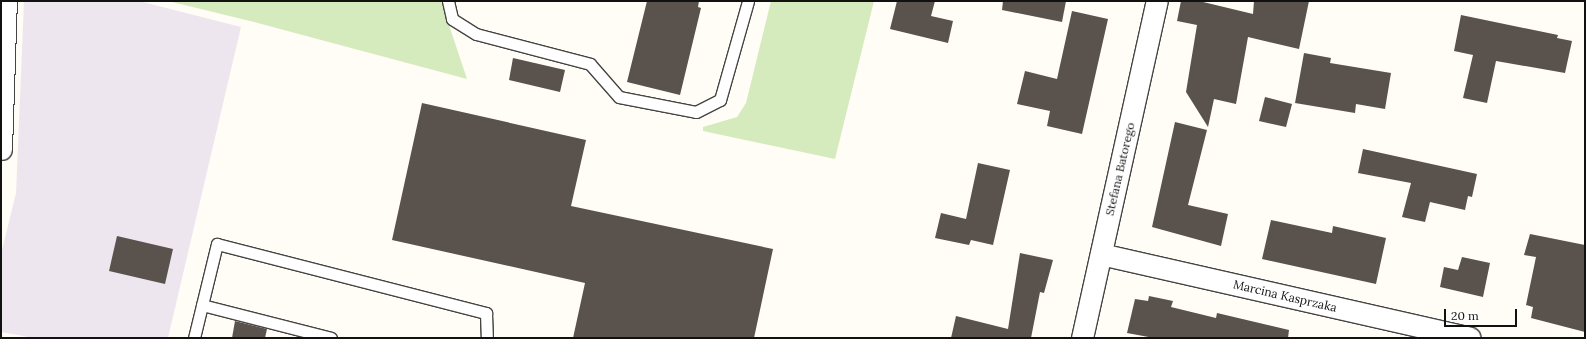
<!DOCTYPE html>
<html>
<head>
<meta charset="utf-8">
<style>
  body { margin:0 }
  #map { position:relative; width:1586px; height:339px; overflow:hidden; background:#fffdf5; font-family:Lora,serif }
  div>[style] { position:absolute }
  .industrial>* { inset:0; background:#eee6ef }
  .green>* { inset:0; background:#d5ebbd }
  .building>* { inset:0; background:#5a524d }
  .roads { filter:drop-shadow(1px 0 #444) drop-shadow(-1px 0 #444) drop-shadow(0 1px #444) drop-shadow(0 -1px #444) }
  .lane>* { height:11px; margin:-5.5px; padding:0 5.5px; transform-origin:5.5px; border-radius:5.5px; background:#fff }
  .street>* { height:21px; margin:-10.5px; padding:0 10.5px; transform-origin:10.5px; border-radius:10.5px; background:#fff }
  span { translate:-50% -50%; white-space:nowrap; text-align:center; line-height:1.15; -webkit-text-stroke:4px #fff; paint-order:stroke }
  .street-label { font-size:12px; color:#111 }
  .frame { position:absolute; inset:0; border:2px solid #111; pointer-events:none }
  .scale { position:absolute; left:1444px; top:309px; width:73px; height:18px; box-sizing:border-box; border:2px solid #111; border-top:0; padding-left:5px; font-size:12px; line-height:14px; white-space:nowrap; color:#111; -webkit-text-stroke:3px #fff; paint-order:stroke }
</style>
</head>
<body>
<div id="map">
  <div class="industrial">
    <div style="clip-path:polygon(24px 1px,139px 1px,241px 27px,168px 338px,34px 338px,1px 332px,1px 254px,16px 193px)"></div>
  </div>
  <div class="green">
    <div style="clip-path:polygon(168px 1px,441px 1px,467px 79px,250px 21px)"></div>
    <div style="clip-path:polygon(771px 1px,874px 1px,835px 159px,703px 131px,703px 127px,737px 117px,746px 103px)"></div>
  </div>
  <div class="building">
    <div style="clip-path:polygon(647px 1px,699px 1px,698px 7px,701px 8px,680px 95px,627px 82px)"></div>
    <div style="clip-path:polygon(897px 1px,935px 1px,931px 16px,953px 21px,948px 43px,890px 29px)"></div>
    <div style="clip-path:polygon(1003px 1px,1066px 1px,1062px 22px,1002px 10px)"></div>
    <div style="clip-path:polygon(1181px 1px,1199px 1px,1253px 14px,1254px 1px,1309px 1px,1299px 49px,1248px 37px,1236px 104px,1214px 99px,1208px 127px,1186px 92px,1197px 25px,1177px 21px)"></div>
    <div style="clip-path:polygon(1072px 11px,1108px 19px,1082px 134px,1047px 126px,1050px 111px,1017px 104px,1025px 71px,1057px 79px)"></div>
    <div style="clip-path:polygon(1461px 15px,1558px 35px,1557px 38px,1572px 41px,1565px 73px,1496px 61px,1487px 103px,1463px 98px,1473px 55px,1454px 51px)"></div>
    <div style="clip-path:polygon(1304px 53px,1331px 58px,1330px 63px,1391px 73px,1385px 109px,1356px 104px,1355px 113px,1295px 103px)"></div>
    <div style="clip-path:polygon(513px 58px,565px 70px,560px 92px,509px 80px)"></div>
    <div style="clip-path:polygon(1265px 97px,1292px 104px,1286px 127px,1259px 121px)"></div>
    <div style="clip-path:polygon(422px 103px,586px 140px,571px 206px,773px 249px,754px 338px,573px 338px,585px 283px,392px 240px)"></div>
    <div style="clip-path:polygon(1175px 122px,1207px 130px,1188px 205px,1228px 214px,1221px 246px,1152px 227px)"></div>
    <div style="clip-path:polygon(1363px 149px,1477px 174px,1472px 197px,1468px 196px,1465px 210px,1430px 202px,1425px 222px,1402px 217px,1411px 183px,1358px 173px)"></div>
    <div style="clip-path:polygon(978px 163px,1010px 170px,993px 245px,971px 240px,969px 245px,935px 238px,941px 213px,966px 219px)"></div>
    <div style="clip-path:polygon(1271px 220px,1332px 233px,1333px 226px,1386px 238px,1376px 284px,1262px 259px)"></div>
    <div style="clip-path:polygon(1530px 234px,1585px 245px,1585px 332px,1531px 318px,1533px 307px,1526px 305px,1536px 257px,1524px 255px)"></div>
    <div style="clip-path:polygon(117px 236px,173px 249px,165px 284px,109px 271px)"></div>
    <div style="clip-path:polygon(1020px 253px,1053px 260px,1044px 293px,1040px 292px,1031px 338px,951px 338px,956px 316px,1008px 329px)"></div>
    <div style="clip-path:polygon(1462px 257px,1490px 263px,1483px 297px,1440px 287px,1444px 267px,1458px 270px)"></div>
    <div style="clip-path:polygon(1149px 296px,1173px 301px,1171px 307px,1216px 318px,1217px 313px,1289px 330px,1288px 338px,1154px 338px,1127px 333px,1135px 299px,1148px 301px)"></div>
    <div style="clip-path:polygon(235px 321px,267px 329px,265px 338px,232px 338px)"></div>
  </div>
  <div class="roads">
    <div class="lane">
      <div style="left:448px;top:1px;width:18px;rotate:77deg"></div>
      <div style="left:452px;top:19px;width:28px;rotate:32deg"></div>
      <div style="left:476px;top:34px;width:118px;rotate:14.7deg"></div>
      <div style="left:590px;top:64px;width:44px;rotate:48.7deg"></div>
      <div style="left:619px;top:97px;width:78px;rotate:11deg"></div>
      <div style="left:696px;top:112px;width:27px;rotate:-27deg"></div>
      <div style="left:720px;top:100px;width:103px;rotate:-74.2deg"></div>
      <div style="left:202px;top:305px;width:133px;rotate:14.3deg"></div>
      <div style="left:194px;top:338px;width:97px;rotate:-76.3deg"></div>
      <div style="left:217px;top:244px;width:278px;rotate:14.4deg"></div>
      <div style="left:486px;top:313px;width:25px;rotate:88deg"></div>
    </div>
    <div class="street">
      <div style="left:1px;top:149px;width:148px;rotate:-88.1deg"></div>
      <div style="left:1101px;top:254px;width:378px;rotate:12.8deg"></div>
      <div style="left:1082px;top:338px;width:345px;rotate:-77.5deg"></div>
    </div>
  </div>
  <div class="street-label">
    <span style="left:1120px;top:169px;rotate:-77deg">Stefana Batorego</span>
    <span style="left:1285px;top:296px;rotate:13deg">Marcina Kasprzaka</span>
  </div>
  <div class="frame"></div>
  <div class="scale">20 m</div>
</div>
</body>
</html>
